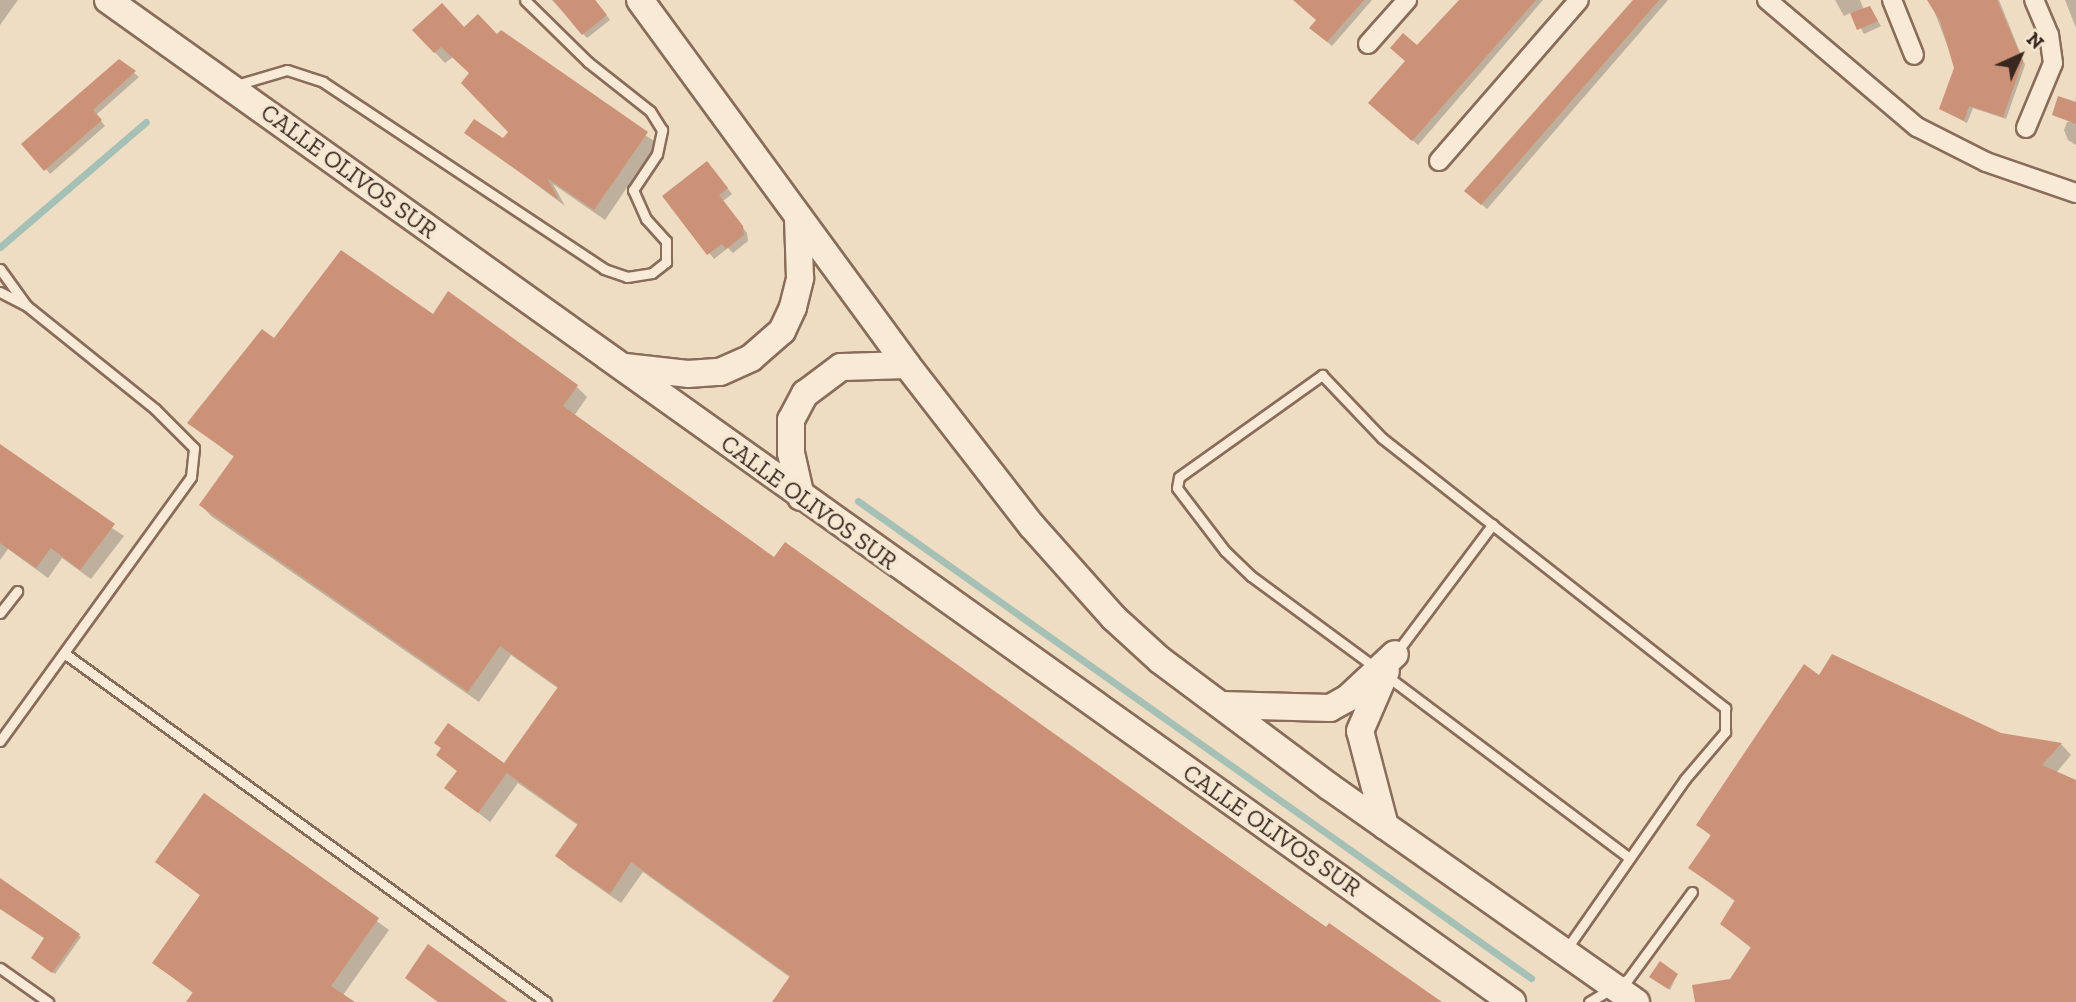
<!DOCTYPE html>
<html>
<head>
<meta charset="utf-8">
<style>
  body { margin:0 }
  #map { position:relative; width:2076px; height:1002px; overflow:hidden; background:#eedcc3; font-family:"Zilla Slab",serif }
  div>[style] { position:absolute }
  .shadow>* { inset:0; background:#0003 }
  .stream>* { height:7px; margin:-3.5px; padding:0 3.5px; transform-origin:3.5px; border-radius:3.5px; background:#a5c1b5 }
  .building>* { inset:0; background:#cc9278 }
  .roads { filter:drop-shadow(2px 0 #886d5a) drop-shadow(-2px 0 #886d5a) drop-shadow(0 2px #886d5a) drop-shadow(0 -2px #886d5a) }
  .service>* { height:9px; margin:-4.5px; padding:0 4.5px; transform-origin:4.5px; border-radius:4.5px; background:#f9ead6 }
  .minor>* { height:18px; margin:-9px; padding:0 9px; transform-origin:9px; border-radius:9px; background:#f9ead6 }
  .secondary>* { height:26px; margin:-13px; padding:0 13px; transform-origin:13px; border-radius:13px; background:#f9ead6 }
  span { translate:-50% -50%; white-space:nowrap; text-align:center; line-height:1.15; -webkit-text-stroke:7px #f5e7d2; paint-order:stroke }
  .street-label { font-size:24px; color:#38271e }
  .north { position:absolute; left:1985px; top:21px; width:70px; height:70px; -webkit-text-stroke:5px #f5e7d2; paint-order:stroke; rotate:45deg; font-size:19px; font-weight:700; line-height:28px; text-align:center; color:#38271e }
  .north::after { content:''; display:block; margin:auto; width:24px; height:32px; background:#38271e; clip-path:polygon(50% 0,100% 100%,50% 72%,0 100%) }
</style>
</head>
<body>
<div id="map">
  <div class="shadow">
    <div style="clip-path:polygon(0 0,18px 0,0 25px)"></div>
    <div style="clip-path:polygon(552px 0,595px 0,610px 20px,587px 38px)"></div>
    <div style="clip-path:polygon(1295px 0,1372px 0,1332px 46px,1316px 32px,1318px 20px)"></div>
    <div style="clip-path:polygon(1460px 0,1543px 0,1418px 145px,1376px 108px,1407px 61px)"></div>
    <div style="clip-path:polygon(1634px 0,1668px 0,1487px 209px,1472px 196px)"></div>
    <div style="clip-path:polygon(1835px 0,1860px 0,1864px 10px,1870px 8px,1881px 26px,1864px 34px,1852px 12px,1844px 16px)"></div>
    <div style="clip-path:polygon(1930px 0,1999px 0,2025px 65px,2006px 119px,1973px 108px,1967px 123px,1941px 109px,1956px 68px)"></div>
    <div style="clip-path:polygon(2065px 0,2076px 0,2076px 28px)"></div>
    <div style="clip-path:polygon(465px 29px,497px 36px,657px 143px,605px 220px,553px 184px,565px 206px,467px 133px,503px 141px,511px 132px,471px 73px,453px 57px,445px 63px,414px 30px)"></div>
    <div style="clip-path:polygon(119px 61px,139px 77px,96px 115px,105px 126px,50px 174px,46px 169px)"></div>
    <div style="clip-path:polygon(2076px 95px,2076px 145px,2068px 140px,2064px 130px,2067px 122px,2074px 121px)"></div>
    <div style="clip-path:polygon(712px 168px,732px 194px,723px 201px,747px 233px,748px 241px,733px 253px,728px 248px,714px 259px,664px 196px)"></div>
    <div style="clip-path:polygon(434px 316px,576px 386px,587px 397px,574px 416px,775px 560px,1439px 1002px,774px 1002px,791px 978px,643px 872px,621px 903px,568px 866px,557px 856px,579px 826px,518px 783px,490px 822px,447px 788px,458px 772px,439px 755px,505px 765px,559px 689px,511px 655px,479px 702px,211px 516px,201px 505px,234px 457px,190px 423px,275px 340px)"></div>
    <div style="clip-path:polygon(0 454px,124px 536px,91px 579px,62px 558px,48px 578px,8px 549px,0 560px)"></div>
    <div style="clip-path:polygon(1819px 677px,2000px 735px,2061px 744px,2071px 755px,2056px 773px,2076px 782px,2076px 1002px,1696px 1002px,1731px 980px,1752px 949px,1722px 924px,1736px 902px,1690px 868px,1712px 837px,1699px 825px)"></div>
    <div style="clip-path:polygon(204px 796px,389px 930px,343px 995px,352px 1002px,188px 1002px,194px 994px,154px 963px,201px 896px,157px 862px)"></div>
    <div style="clip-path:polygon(0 880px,81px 937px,55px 974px,35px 960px,46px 939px,0 906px)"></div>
    <div style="clip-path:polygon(1677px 975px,1670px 990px,1653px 978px)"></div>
  </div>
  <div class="stream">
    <div style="left:0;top:247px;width:192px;rotate:-40.6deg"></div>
    <div style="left:858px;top:501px;width:825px;rotate:35.33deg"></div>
  </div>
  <div class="building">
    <div style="clip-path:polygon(553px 0,595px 0,607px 15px,582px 35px)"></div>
    <div style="clip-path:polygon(1293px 0,1364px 0,1327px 42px,1309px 28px,1316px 20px)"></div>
    <div style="clip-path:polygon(1459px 0,1536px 0,1412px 141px,1368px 103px,1405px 61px,1390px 48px,1403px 33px,1417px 45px)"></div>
    <div style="clip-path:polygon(1633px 0,1659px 0,1481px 205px,1464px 191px)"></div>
    <div style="clip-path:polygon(1927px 0,1997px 0,2023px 61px,2003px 117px,1969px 106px,1964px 121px,1939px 109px,1954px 68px,1940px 21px)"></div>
    <div style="clip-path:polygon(442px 3px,464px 27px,478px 14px,497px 34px,501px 30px,648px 132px,594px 210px,547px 178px,559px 200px,464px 133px,474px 119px,503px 138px,508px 132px,461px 83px,469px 73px,441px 47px,434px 53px,412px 30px)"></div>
    <div style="clip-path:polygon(1870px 6px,1878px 21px,1857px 30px,1850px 13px)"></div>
    <div style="clip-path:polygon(119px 59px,136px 71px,93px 110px,102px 120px,44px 171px,21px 144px)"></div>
    <div style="clip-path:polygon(2058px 96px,2076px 102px,2076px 124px,2052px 115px)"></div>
    <div style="clip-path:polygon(707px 161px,728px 188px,719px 195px,743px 226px,744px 235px,726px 249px,722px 244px,707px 255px,662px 196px)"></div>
    <div style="clip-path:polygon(341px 250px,433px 314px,448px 291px,578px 385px,563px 406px,774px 557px,785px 542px,1326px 927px,1329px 923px,1442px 1002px,772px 1002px,790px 976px,631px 862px,610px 894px,555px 856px,578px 824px,507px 773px,478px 813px,444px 788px,457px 771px,436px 755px,441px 748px,434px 743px,448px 723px,504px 763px,558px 687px,500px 646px,468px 692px,199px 505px,234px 456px,187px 423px,262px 329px,274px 338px)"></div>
    <div style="clip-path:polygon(0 444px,115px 524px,80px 570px,51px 548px,36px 568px,0 543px)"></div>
    <div style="clip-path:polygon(1832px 654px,2001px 733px,2062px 743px,2042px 765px,2076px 780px,2076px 1002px,1695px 1002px,1692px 985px,1730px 979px,1751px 947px,1720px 924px,1735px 900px,1688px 868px,1711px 835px,1696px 825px,1804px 664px,1819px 675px)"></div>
    <div style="clip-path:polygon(204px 793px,379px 918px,331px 986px,355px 1002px,186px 1002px,193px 992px,152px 963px,200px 895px,155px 862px)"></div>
    <div style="clip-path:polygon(0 878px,80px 934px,52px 973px,31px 958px,44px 938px,0 909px)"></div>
    <div style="clip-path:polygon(428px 944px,508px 1002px,438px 1002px,405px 978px)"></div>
    <div style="clip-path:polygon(1660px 961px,1678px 974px,1668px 989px,1649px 977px)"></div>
  </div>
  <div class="roads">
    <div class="service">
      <div style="left:236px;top:85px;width:53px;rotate:-16.4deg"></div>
      <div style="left:287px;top:70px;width:38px;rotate:18deg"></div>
      <div style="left:323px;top:82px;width:338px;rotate:33.6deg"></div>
      <div style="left:604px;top:269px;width:24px;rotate:19deg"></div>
      <div style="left:627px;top:277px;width:25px;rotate:-9deg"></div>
      <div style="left:652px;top:273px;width:18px;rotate:-38deg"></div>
      <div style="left:666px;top:262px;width:21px;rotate:-90deg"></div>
      <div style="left:666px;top:241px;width:30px;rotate:-132deg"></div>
      <div style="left:646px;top:219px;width:32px;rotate:-114deg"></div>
      <div style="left:633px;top:190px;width:43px;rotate:-56.3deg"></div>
      <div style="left:657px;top:154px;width:25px;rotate:-78deg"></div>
      <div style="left:662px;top:130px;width:22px;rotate:-122deg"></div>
      <div style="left:650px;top:111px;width:79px;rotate:-141.7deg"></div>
      <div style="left:588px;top:62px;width:88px;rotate:-135.5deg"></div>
      <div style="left:0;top:269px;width:44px;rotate:54.2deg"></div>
      <div style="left:0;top:292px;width:30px;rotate:27deg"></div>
      <div style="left:27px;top:306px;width:164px;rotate:38.8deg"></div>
      <div style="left:155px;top:409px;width:55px;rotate:45deg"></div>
      <div style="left:194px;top:448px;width:29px;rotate:96deg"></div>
      <div style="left:191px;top:477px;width:326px;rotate:125.9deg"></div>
      <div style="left:0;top:613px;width:28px;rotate:-52deg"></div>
      <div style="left:64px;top:653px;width:595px;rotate:35.91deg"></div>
      <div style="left:1396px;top:653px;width:161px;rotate:-53.1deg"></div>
      <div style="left:1376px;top:668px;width:155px;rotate:-143.6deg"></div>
      <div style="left:1251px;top:576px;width:36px;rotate:-136deg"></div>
      <div style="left:1225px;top:551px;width:79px;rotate:-127.3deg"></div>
      <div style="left:1177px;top:488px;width:11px;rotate:-80deg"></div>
      <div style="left:1179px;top:477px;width:176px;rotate:-35.5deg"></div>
      <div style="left:1322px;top:375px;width:87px;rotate:46.4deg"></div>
      <div style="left:1382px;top:438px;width:437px;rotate:38.2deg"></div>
      <div style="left:1725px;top:708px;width:24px;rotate:90deg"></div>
      <div style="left:1725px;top:732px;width:62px;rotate:130.4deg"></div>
      <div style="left:1685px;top:779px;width:210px;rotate:124.9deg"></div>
      <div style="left:1387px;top:676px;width:303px;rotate:36.9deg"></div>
      <div style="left:0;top:968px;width:59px;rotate:35.3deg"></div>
      <div style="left:1589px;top:1002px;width:45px;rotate:-30.5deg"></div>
      <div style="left:1628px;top:979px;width:108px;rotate:-53.7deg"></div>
    </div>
    <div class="minor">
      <div style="left:1767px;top:0;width:197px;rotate:40.3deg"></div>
      <div style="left:1917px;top:127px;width:77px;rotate:26.9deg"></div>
      <div style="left:1986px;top:162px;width:95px;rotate:19deg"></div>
      <div style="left:1892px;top:0;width:59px;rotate:68.2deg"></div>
      <div style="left:1368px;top:44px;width:59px;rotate:-48.4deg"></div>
      <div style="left:2026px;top:128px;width:70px;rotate:-67.4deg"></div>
      <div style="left:2053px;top:63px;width:28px;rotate:-98deg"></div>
      <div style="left:2049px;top:35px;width:38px;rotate:-113deg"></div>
      <div style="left:1439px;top:161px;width:213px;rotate:-49deg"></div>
    </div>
    <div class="secondary">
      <div style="left:108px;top:0;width:1725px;rotate:35.51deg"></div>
      <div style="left:640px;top:0;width:452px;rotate:53.8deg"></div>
      <div style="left:907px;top:365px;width:204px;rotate:52.2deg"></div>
      <div style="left:1032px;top:526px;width:123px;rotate:48.3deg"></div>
      <div style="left:1114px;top:618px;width:62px;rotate:42.4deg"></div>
      <div style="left:1160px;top:660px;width:212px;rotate:36.8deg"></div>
      <div style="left:1330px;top:787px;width:374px;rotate:35.1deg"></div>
      <div style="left:625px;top:367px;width:63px;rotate:6.3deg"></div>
      <div style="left:688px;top:374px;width:32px;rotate:-4deg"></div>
      <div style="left:720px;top:372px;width:34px;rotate:-24deg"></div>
      <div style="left:751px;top:358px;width:41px;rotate:-41.1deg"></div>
      <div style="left:782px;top:331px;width:26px;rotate:-65deg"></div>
      <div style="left:793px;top:307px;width:30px;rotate:-76deg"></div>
      <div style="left:800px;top:278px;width:61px;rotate:-91.9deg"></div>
      <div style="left:801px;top:497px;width:45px;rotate:-102.8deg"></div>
      <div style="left:791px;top:453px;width:33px;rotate:-90deg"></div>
      <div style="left:791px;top:420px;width:30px;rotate:-62deg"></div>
      <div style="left:805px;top:394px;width:45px;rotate:-36.9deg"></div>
      <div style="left:841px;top:367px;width:66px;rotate:-1.7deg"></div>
      <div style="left:1221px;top:705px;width:109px;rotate:1.6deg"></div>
      <div style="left:1330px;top:708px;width:21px;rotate:-29deg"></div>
      <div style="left:1348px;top:698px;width:64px;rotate:-43.1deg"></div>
      <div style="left:1385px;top:826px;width:98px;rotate:-104.7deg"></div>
      <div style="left:1360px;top:731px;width:65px;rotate:-66.6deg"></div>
    </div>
  </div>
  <div class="street-label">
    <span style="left:349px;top:171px;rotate:36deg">CALLE OLIVOS SUR</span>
    <span style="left:809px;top:502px;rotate:36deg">CALLE OLIVOS SUR</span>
    <span style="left:1272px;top:830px;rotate:35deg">CALLE OLIVOS SUR</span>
  </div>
  <div class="north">N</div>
</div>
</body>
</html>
